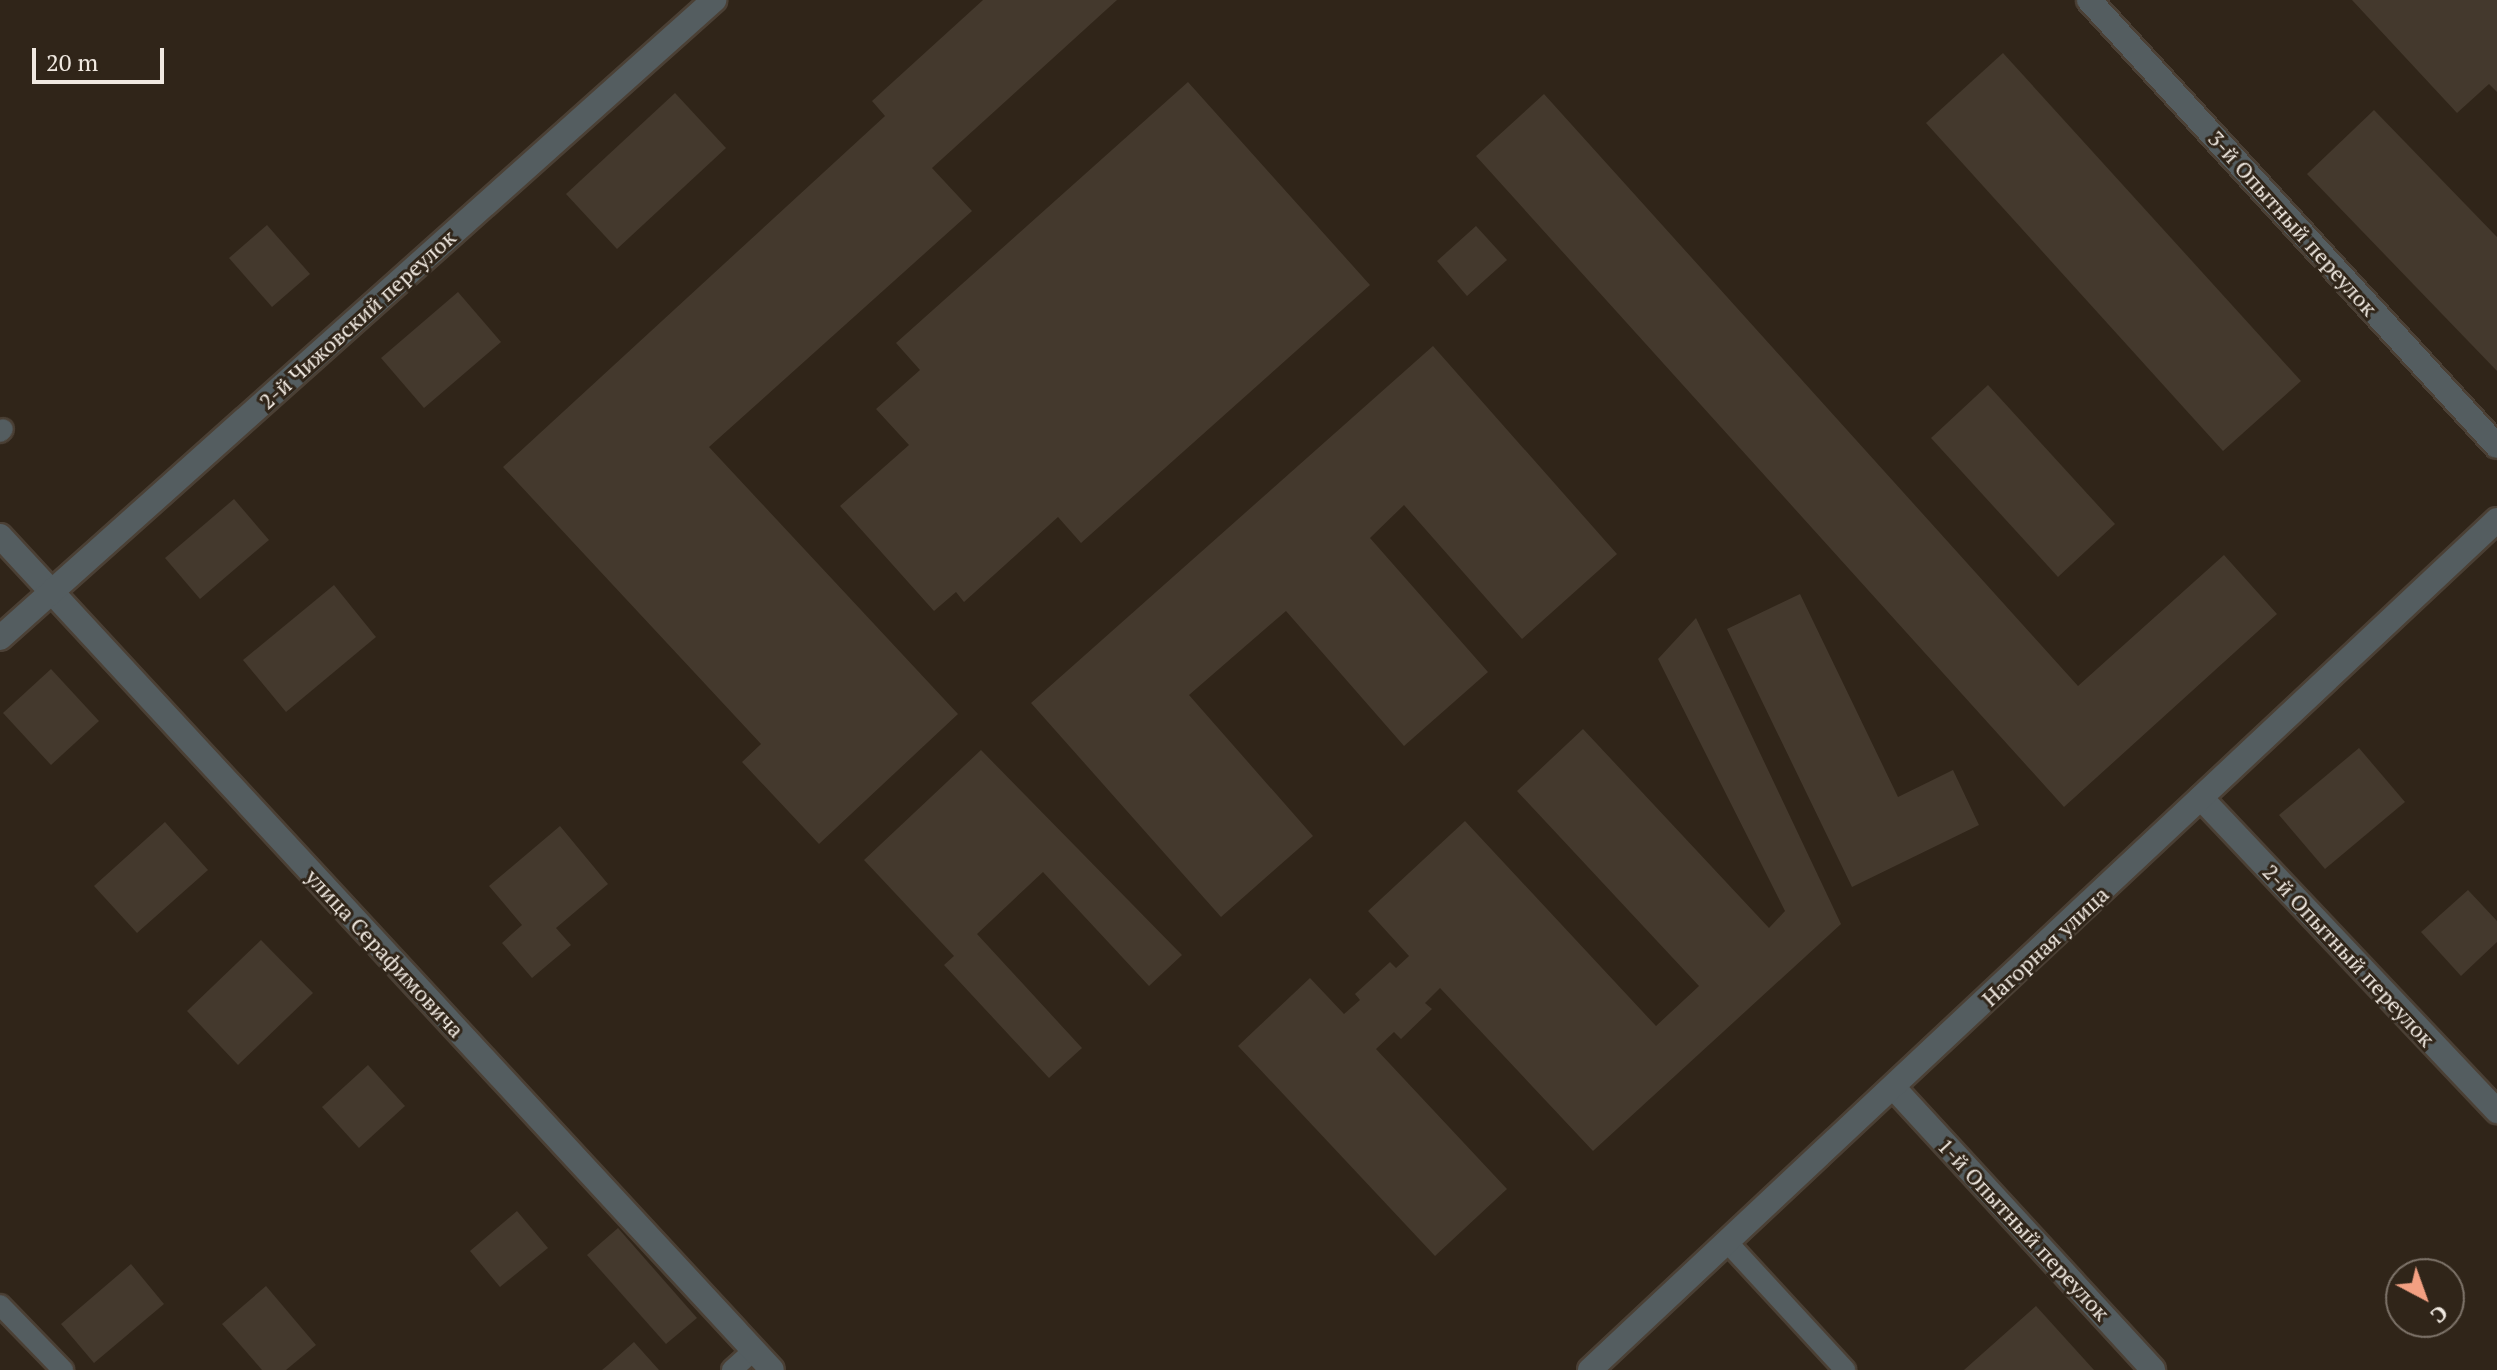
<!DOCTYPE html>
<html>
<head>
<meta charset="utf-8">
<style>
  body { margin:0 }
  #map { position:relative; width:2497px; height:1370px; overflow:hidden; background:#302519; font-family:"PT Serif",serif }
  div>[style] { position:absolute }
  .building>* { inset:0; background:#44392d }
  .roads { filter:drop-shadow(2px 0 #4b4035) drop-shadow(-2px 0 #4b4035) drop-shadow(0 2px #4b4035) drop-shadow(0 -2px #4b4035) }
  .lane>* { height:20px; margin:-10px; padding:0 10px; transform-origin:10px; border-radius:10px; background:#545d60 }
  .street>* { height:24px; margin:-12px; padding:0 12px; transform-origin:12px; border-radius:12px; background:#545d60 }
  span { translate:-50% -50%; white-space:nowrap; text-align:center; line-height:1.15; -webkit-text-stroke:6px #302519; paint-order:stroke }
  .street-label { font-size:22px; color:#f0e9e1 }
  .north { position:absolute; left:2385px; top:1258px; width:80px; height:80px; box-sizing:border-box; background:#302519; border:2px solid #7d7369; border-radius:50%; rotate:139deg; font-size:22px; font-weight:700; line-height:32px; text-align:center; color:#f0e9e1 }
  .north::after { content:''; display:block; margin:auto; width:28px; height:36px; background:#f3a082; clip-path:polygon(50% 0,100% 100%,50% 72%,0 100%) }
  .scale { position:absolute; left:32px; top:48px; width:132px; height:36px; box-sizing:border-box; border:4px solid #f0e9e1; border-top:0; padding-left:10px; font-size:24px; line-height:28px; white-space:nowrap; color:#f0e9e1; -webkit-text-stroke:6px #302519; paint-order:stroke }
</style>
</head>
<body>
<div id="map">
  <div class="building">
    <div style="clip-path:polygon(983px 0,1117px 0,932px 168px,972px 211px,709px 447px,958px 714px,819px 844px,742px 762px,761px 744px,503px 467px,885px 116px,872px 101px)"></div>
    <div style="clip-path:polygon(2352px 0,2497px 0,2497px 92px,2489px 84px,2457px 113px)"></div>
    <div style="clip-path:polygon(2003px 53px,2301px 381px,2223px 451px,1926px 123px)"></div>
    <div style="clip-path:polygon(1188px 82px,1370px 285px,1081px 543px,1058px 517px,964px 602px,956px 592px,934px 611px,840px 506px,909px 445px,876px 409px,920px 370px,896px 343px)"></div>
    <div style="clip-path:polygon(675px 93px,726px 148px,617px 249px,566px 194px)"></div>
    <div style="clip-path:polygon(1544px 94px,2078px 686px,2224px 555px,2277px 614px,2064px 807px,1476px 156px)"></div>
    <div style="clip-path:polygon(2374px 110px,2497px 237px,2497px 371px,2307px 174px)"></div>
    <div style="clip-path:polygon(267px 225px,310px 274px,272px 307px,229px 258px)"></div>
    <div style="clip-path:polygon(1476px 226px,1507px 260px,1467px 296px,1437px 261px)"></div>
    <div style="clip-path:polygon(458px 292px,501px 342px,424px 408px,381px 358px)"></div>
    <div style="clip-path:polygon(1433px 346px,1617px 554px,1522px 639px,1404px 505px,1370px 538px,1488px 672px,1404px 746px,1286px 611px,1189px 695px,1313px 836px,1221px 917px,1031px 703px)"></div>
    <div style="clip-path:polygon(1988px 385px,2115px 524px,2058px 577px,1931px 438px)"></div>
    <div style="clip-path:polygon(234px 499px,269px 540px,200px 599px,165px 558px)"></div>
    <div style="clip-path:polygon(334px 585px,376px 637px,286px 712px,243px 660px)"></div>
    <div style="clip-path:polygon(1800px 594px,1898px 797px,1953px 770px,1979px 825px,1852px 887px,1727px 629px)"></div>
    <div style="clip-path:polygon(1696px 618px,1841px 924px,1593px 1151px,1440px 988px,1425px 1003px,1432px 1009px,1401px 1039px,1394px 1032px,1376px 1049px,1507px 1189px,1435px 1256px,1238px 1046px,1310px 978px,1344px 1014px,1360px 1000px,1355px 994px,1390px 962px,1396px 968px,1409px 956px,1368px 911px,1465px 821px,1656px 1026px,1699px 986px,1517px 791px,1583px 729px,1769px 928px,1785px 911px,1658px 659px)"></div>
    <div style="clip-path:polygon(51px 669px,99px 721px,51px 765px,3px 713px)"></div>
    <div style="clip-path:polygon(2359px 748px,2405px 802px,2325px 869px,2279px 815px)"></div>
    <div style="clip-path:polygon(981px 750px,1182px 955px,1149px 986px,1043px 872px,977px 934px,1082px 1048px,1049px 1078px,944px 965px,954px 956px,864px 860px)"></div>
    <div style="clip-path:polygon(165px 822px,208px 870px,137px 933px,94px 886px)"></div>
    <div style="clip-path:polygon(560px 826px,608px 884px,556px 928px,571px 945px,532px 978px,502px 943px,522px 925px,489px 886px)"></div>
    <div style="clip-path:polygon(2468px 890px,2497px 921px,2497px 942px,2461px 976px,2421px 932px)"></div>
    <div style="clip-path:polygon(261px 940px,313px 993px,238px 1065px,187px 1011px)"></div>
    <div style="clip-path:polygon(368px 1065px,405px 1106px,359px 1148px,322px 1107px)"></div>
    <div style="clip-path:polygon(517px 1211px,548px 1248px,500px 1287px,470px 1251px)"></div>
    <div style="clip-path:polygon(618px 1228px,697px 1318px,666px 1344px,587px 1255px)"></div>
    <div style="clip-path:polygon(131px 1264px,164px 1304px,94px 1363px,61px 1324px)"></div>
    <div style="clip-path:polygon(266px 1286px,316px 1345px,286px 1370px,262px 1370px,222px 1324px)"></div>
    <div style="clip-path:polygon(2036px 1306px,2094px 1370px,1964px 1370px)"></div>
    <div style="clip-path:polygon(634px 1342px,659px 1370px,602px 1370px,608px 1365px)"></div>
  </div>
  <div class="roads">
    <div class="lane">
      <div style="left:0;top:432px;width:4px;rotate:-45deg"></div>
      <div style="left:1728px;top:1243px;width:173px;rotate:47.3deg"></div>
      <div style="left:0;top:1305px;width:91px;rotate:45.9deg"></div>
      <div style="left:732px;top:1370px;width:30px;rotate:-42deg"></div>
    </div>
    <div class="street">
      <div style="left:2089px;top:0;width:604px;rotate:47.55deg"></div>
      <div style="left:0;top:536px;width:1136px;rotate:47.21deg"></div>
      <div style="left:0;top:638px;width:958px;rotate:-41.78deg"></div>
      <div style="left:2201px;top:798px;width:431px;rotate:46.6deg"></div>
      <div style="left:1894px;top:1088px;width:383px;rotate:47.4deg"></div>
      <div style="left:1590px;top:1370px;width:1243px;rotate:-43.14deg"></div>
    </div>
  </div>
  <div class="street-label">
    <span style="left:2293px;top:223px;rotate:48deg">3-й Опытный переулок</span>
    <span style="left:357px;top:319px;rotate:-42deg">2-й Чижовский переулок</span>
    <span style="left:2045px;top:946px;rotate:-43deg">Нагорная улица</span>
    <span style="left:385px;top:953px;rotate:47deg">улица Серафимовича</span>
    <span style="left:2349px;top:955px;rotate:47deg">2-й Опытный переулок</span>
    <span style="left:2024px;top:1229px;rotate:47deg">1-й Опытный переулок</span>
  </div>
  <div class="north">С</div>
  <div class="scale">20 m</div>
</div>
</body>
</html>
